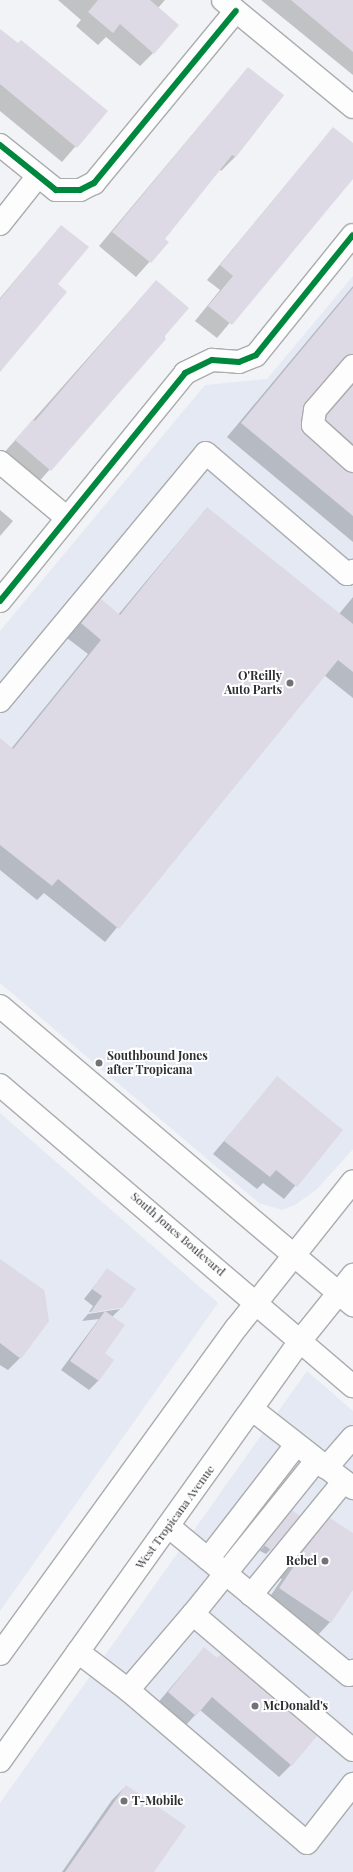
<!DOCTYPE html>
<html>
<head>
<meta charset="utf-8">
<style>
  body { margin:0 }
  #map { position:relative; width:353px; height:1872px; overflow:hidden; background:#f1f3f6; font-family:"Playfair Display",serif }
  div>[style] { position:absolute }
  .built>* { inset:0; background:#e4e9f3 }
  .shadow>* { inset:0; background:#0003 }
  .building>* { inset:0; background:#dddae5 }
  .roads { filter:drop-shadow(1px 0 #aaacae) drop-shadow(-1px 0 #aaacae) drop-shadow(0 1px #aaacae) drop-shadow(0 -1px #aaacae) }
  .minor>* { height:22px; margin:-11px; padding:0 11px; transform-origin:11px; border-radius:11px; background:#fdfdfe }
  .major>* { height:22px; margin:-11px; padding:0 11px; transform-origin:11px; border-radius:11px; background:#fdfdfe }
  .cycleway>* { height:6px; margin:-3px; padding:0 3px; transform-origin:3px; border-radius:3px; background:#00873e }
  .dots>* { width:11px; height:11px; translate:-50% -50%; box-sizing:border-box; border:2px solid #fff; border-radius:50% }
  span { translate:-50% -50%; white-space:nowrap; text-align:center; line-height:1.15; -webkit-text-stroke:4px #fff; paint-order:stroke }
  .poi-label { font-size:12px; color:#2c2e31; font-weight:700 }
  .right { translate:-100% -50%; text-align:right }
  .left { translate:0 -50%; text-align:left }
  .street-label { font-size:12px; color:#2c2e31 }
</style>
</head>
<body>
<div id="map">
  <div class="built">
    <div style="clip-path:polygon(353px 276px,353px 1149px,317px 1189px,295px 1205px,282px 1210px,259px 1203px,0 983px,0 631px,205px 385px,267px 379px)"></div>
    <div style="clip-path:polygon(0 1113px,218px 1303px,0 1611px)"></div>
    <div style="clip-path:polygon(307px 1371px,353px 1411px,353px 1872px,0 1872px,0 1803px)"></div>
  </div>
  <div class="shadow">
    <div style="clip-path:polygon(58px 0,165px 0,158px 8px,153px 53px,140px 66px,106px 37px,98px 45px,76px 26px,81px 20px)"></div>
    <div style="clip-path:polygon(261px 0,353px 0,353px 75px)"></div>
    <div style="clip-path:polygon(0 30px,106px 111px,62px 162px,0 111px)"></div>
    <div style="clip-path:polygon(248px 68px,283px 96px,235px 157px,221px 171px,219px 169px,163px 239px,167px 242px,136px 277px,99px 246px)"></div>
    <div style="clip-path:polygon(333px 128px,353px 144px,353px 177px,217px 338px,195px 321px,220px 290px,207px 280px)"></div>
    <div style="clip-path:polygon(61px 226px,56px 284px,0 371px,0 298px)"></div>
    <div style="clip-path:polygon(156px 281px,165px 339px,36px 485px,2px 455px)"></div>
    <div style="clip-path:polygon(evenodd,353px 286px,353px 542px,227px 437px,353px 286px,340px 367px,351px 384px,313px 431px,351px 471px,350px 474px,304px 435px,300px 423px,305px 401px,331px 371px,340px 367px)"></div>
    <div style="clip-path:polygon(207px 508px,339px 614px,353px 597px,353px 698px,324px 675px,105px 942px,44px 893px,37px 900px,0 870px,0 739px,11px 749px,88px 654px,67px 638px,87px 615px,101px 601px,118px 615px)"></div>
    <div style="clip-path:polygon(0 510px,13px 521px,0 536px)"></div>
    <div style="clip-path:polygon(277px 1078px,342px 1130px,284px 1199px,263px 1183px,257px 1189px,213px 1154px)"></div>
    <div style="clip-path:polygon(0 1260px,20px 1358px,8px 1370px,0 1365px)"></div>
    <div style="clip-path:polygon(107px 1270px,123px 1307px,89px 1312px,93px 1306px,84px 1299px)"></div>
    <div style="clip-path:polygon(120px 1309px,112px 1317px,99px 1380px,89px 1390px,61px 1370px,99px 1319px,82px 1321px,88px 1314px)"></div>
    <div style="clip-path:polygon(287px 1517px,271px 1549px,266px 1554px,260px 1551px)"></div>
    <div style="clip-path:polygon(330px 1519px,353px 1534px,353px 1588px,330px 1622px,318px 1635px,267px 1601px,282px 1579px,280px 1578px)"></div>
    <div style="clip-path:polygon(204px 1648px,291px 1765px,279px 1777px,200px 1710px,183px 1728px,156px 1705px)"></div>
    <div style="clip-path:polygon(126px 1786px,153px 1872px,62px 1872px,112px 1800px)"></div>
  </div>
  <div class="building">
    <div style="clip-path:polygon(98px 0,150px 0,179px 25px,154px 54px,120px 24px,113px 33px,88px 12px)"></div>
    <div style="clip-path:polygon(291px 0,353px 0,353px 52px)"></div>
    <div style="clip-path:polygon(0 29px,18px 43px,21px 40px,108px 111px,77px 148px,0 84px)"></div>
    <div style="clip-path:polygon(248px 67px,284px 95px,236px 157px,232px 155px,165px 239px,169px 242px,151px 263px,112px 232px)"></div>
    <div style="clip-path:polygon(333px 127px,353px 143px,353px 179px,232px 325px,208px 306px,233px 276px,220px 265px)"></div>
    <div style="clip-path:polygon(61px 225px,89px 247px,58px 284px,67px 292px,0 372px,0 299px)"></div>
    <div style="clip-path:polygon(156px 280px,189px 308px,164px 337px,166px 339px,51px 471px,15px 440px,33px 419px,35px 421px)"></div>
    <div style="clip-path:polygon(353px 288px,353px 354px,344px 358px,306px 402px,301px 423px,305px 434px,345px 470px,353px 473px,353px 516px,241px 423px)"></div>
    <div style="clip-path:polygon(353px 385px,353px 444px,326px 420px,327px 415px)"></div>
    <div style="clip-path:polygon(207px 507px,353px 624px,353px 672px,338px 660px,119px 929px,58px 879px,52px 886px,0 845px,0 738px,13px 749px,101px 640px,81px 623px,101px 599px,120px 615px)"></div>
    <div style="clip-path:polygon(277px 1076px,343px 1130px,297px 1187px,276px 1170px,270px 1177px,224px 1141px)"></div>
    <div style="clip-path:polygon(0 1259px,44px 1290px,45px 1294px,49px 1321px,21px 1359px,0 1343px)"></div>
    <div style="clip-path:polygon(107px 1268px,136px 1289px,123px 1307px,90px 1313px,102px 1296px,92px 1289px)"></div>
    <div style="clip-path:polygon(105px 1311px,125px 1325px,105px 1353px,114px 1360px,99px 1381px,70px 1361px)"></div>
    <div style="clip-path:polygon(292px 1510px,300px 1516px,271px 1550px,264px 1545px)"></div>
    <div style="clip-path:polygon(330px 1518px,353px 1533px,353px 1590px,331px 1623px,279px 1588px,294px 1566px,292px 1565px)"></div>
    <div style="clip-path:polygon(204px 1647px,217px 1658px,221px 1654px,317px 1736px,292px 1766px,212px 1697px,196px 1716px,168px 1692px)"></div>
    <div style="clip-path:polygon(126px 1785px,186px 1826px,154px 1872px,65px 1872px)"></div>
  </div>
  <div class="roads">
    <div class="minor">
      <div style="left:223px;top:0;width:168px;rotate:39.5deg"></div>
      <div style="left:0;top:145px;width:72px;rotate:38.8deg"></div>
      <div style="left:56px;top:190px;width:24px"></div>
      <div style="left:80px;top:190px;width:16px;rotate:-27deg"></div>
      <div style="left:94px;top:183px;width:223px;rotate:-50.5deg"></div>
      <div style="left:0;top:224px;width:61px;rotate:-51.6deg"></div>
      <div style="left:353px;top:366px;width:58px;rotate:130.8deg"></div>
      <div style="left:315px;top:410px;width:15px;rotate:98deg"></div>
      <div style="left:313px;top:425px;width:54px;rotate:42deg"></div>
      <div style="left:0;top:462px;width:87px;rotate:39.9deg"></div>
      <div style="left:0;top:601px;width:294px;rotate:-50.9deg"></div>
      <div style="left:185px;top:373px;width:30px;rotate:-26deg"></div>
      <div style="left:212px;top:360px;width:27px;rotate:4deg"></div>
      <div style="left:239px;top:362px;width:18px;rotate:-22deg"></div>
      <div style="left:256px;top:355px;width:154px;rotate:-51.1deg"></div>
      <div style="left:0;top:701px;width:322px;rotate:-50.3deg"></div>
      <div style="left:206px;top:453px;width:186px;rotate:40.6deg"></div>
      <div style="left:347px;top:574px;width:7px;rotate:-27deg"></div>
      <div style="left:253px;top:1410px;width:127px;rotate:38deg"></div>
      <div style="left:326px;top:1468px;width:41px;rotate:-48.9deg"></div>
      <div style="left:168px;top:1526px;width:234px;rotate:39.5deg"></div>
      <div style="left:349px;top:1675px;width:6px;rotate:-45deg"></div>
      <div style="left:208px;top:1559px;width:144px;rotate:-52.3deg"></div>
      <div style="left:251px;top:1595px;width:147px;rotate:-50.8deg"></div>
      <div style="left:193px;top:1614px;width:210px;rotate:40.4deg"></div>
      <div style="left:78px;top:1652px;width:63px;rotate:37.2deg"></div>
      <div style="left:128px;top:1690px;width:235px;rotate:40.5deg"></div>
      <div style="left:307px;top:1843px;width:75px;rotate:-52.1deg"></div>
      <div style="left:128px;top:1690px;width:100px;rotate:-49.5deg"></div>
      <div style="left:193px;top:1614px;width:196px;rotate:-51.2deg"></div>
    </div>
    <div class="major">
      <div style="left:0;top:1006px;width:463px;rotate:40.3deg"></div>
      <div style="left:0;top:1085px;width:464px;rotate:40.5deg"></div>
      <div style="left:0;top:1654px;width:404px;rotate:-54.1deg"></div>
      <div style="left:237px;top:1327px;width:186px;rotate:-51.5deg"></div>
      <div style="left:0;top:1761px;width:516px;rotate:-54.46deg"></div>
      <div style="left:300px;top:1341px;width:85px;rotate:-51.2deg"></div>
    </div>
  </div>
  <div class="cycleway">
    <div style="left:0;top:145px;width:72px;rotate:38.8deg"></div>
    <div style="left:56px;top:190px;width:24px"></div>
    <div style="left:80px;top:190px;width:16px;rotate:-27deg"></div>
    <div style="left:94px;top:183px;width:223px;rotate:-50.5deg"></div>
    <div style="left:0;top:601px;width:294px;rotate:-50.9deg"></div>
    <div style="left:185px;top:373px;width:30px;rotate:-26deg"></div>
    <div style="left:212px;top:360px;width:27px;rotate:4deg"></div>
    <div style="left:239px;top:362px;width:18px;rotate:-22deg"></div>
    <div style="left:256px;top:355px;width:154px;rotate:-51.1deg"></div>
  </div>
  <div class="dots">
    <div style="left:290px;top:683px;background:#717376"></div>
    <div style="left:99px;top:1063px;background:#717376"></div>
    <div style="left:325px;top:1561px;background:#717376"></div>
    <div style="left:255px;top:1706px;background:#717376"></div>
    <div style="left:124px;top:1801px;background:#717376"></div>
  </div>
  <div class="poi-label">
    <span class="right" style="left:282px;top:683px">O'Reilly<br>Auto Parts</span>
    <span class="left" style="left:107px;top:1063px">Southbound Jones<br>after Tropicana</span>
    <span class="right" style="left:317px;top:1561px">Rebel</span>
    <span class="left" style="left:263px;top:1706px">McDonald's</span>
    <span class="left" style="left:132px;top:1801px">T-Mobile</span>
  </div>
  <div class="street-label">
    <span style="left:178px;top:1234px;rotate:41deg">South Jones Boulevard</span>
    <span style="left:175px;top:1517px;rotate:-54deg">West Tropicana Avenue</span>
  </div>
</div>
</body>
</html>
